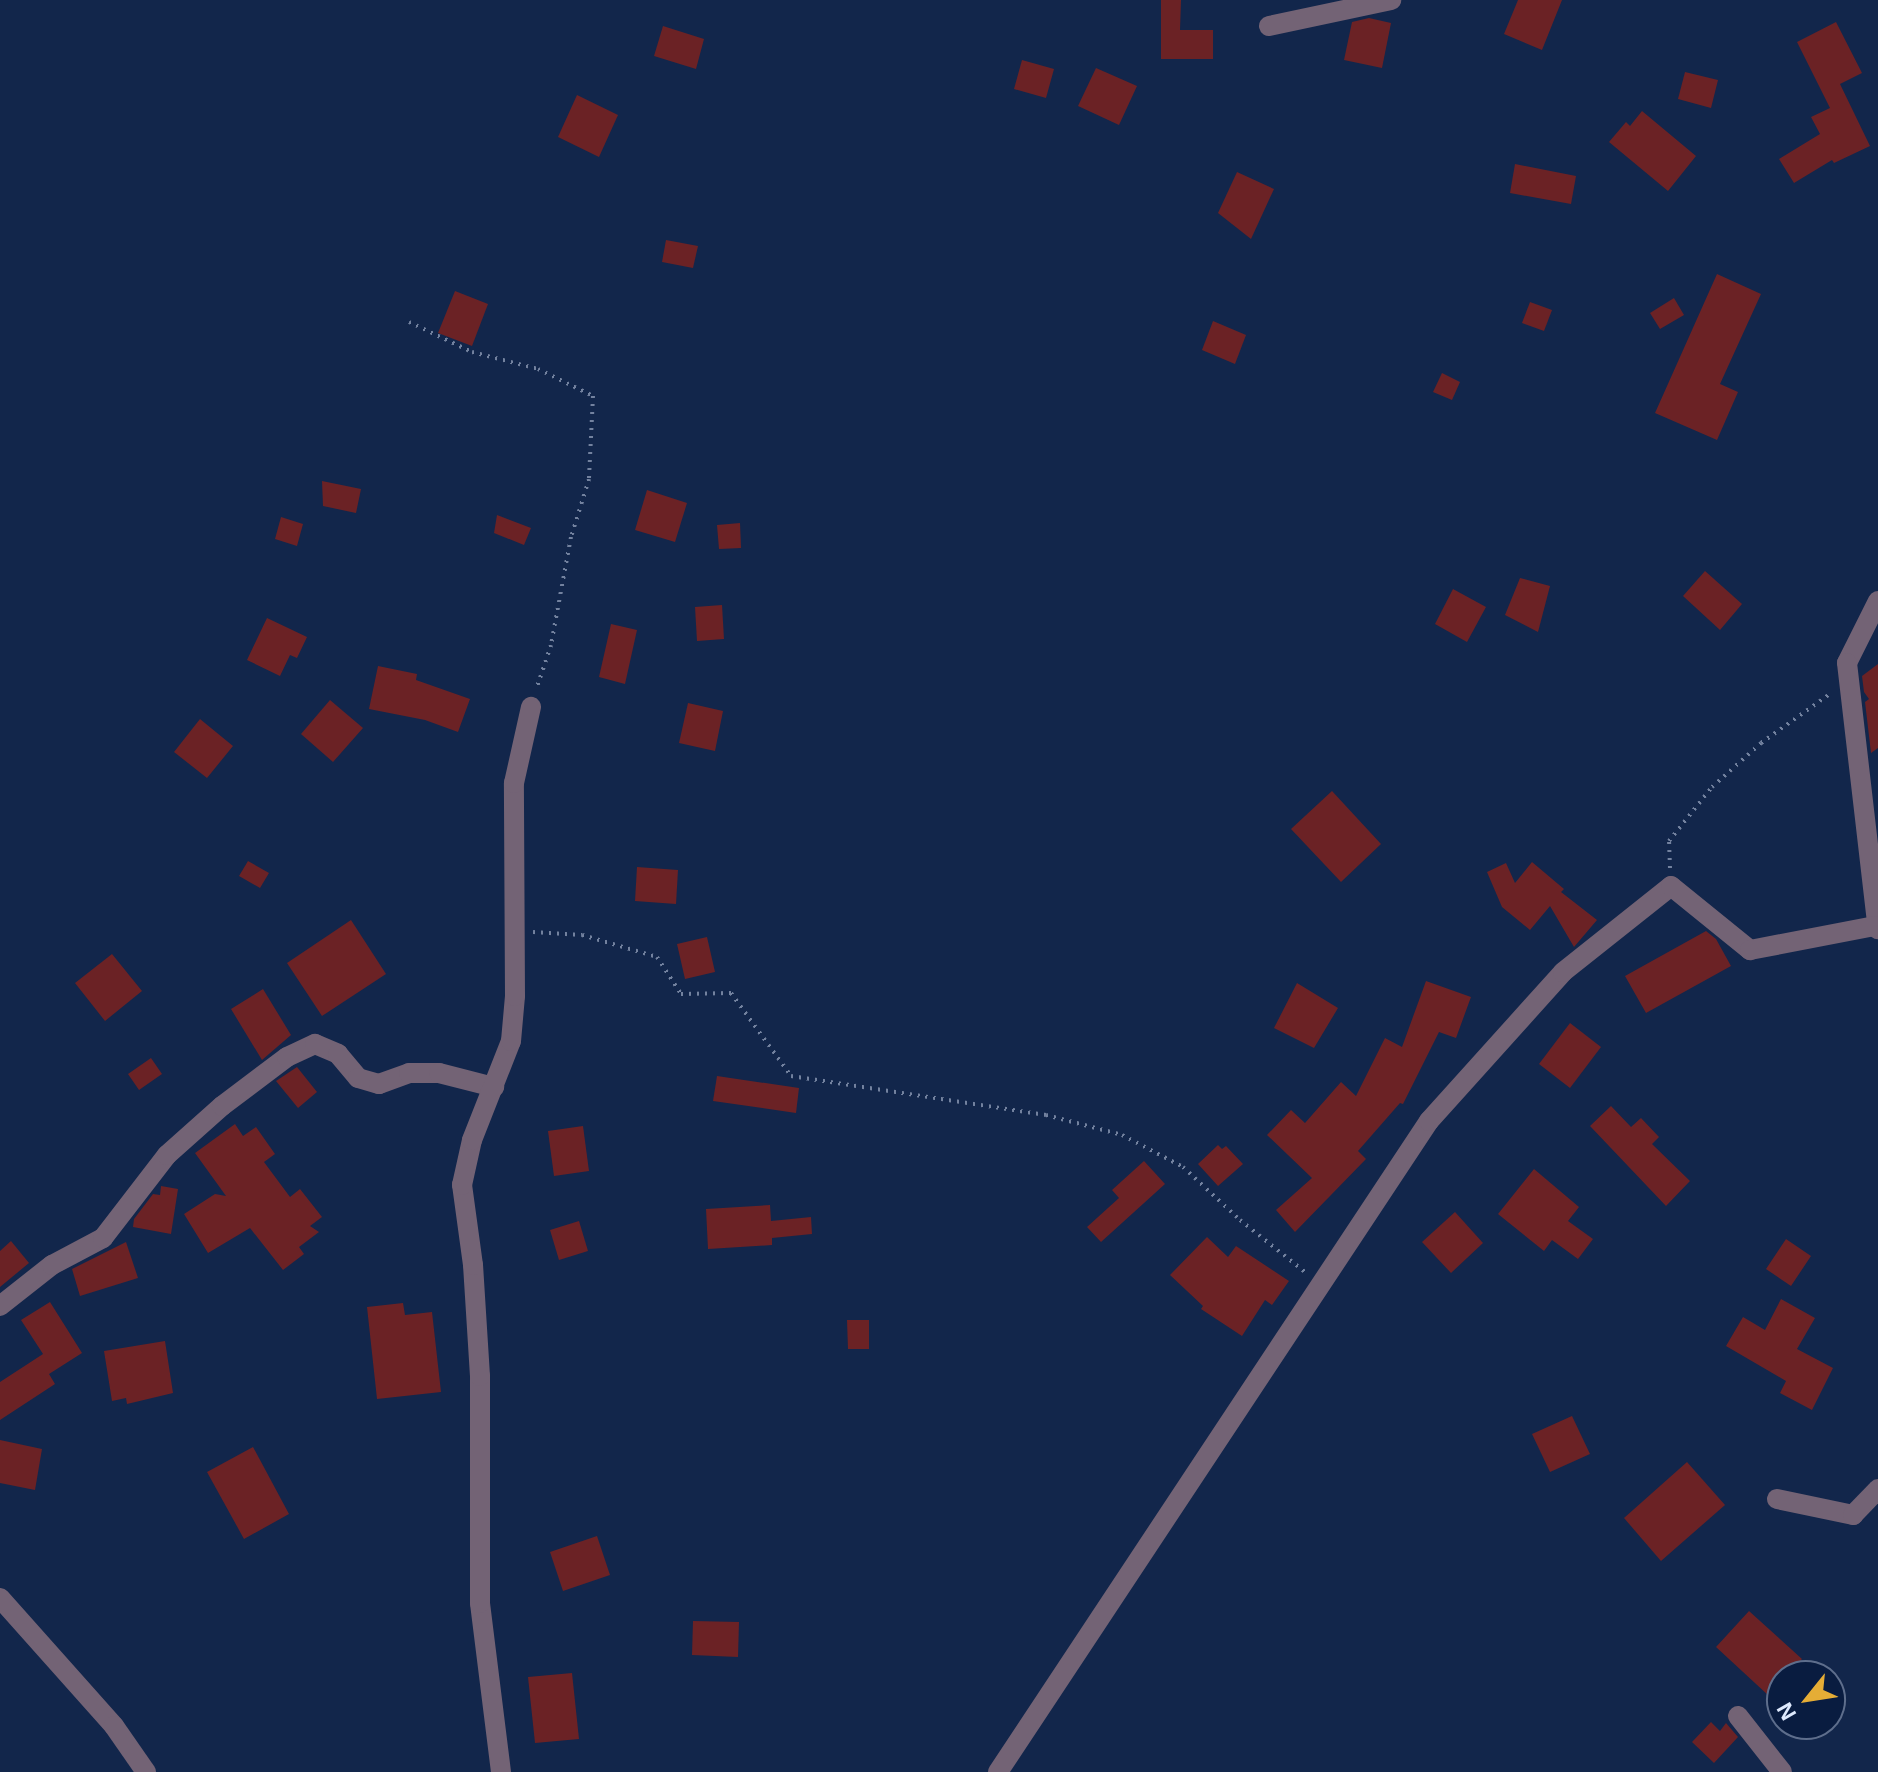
<!DOCTYPE html>
<html>
<head>
<meta charset="utf-8">
<style>
  body { margin:0 }
  #map { position:relative; width:1878px; height:1772px; overflow:hidden; background:#12264b; font-family:Arial,sans-serif }
  div>[style] { position:absolute }
  .building>* { inset:0; background:#6b2225 }
  .path>* { height:4px; margin-top:-2px; transform-origin:0; background:repeating-linear-gradient(90deg,#73829f 0 2px,transparent 0 8px) }
  .minor>* { height:20px; margin:-10px; padding:0 10px; transform-origin:10px; border-radius:10px; background:#736375 }
  span { translate:-50% -50%; white-space:nowrap; text-align:center; line-height:1.15; -webkit-text-stroke:6px #091c40; paint-order:stroke }
  .north { position:absolute; left:1766px; top:1660px; width:80px; height:80px; box-sizing:border-box; background:#091c40; border:2px solid #5e6e8c; border-radius:50%; rotate:240deg; font-size:22px; font-weight:700; line-height:32px; text-align:center; color:#dee9fd }
  .north::after { content:''; display:block; margin:auto; width:28px; height:36px; background:#e5ad36; clip-path:polygon(50% 0,100% 100%,50% 72%,0 100%) }
</style>
</head>
<body>
<div id="map">
  <div class="building">
    <div style="clip-path:polygon(1161px 0,1181px 0,1180px 30px,1213px 30px,1213px 59px,1161px 59px)"></div>
    <div style="clip-path:polygon(1518px 0,1562px 0,1542px 50px,1504px 34px)"></div>
    <div style="clip-path:polygon(1369px 18px,1391px 23px,1382px 68px,1344px 60px,1352px 22px)"></div>
    <div style="clip-path:polygon(1836px 22px,1862px 73px,1840px 84px,1870px 146px,1834px 163px,1832px 160px,1794px 183px,1779px 159px,1820px 134px,1811px 117px,1830px 108px,1797px 42px)"></div>
    <div style="clip-path:polygon(663px 26px,704px 39px,696px 69px,654px 56px)"></div>
    <div style="clip-path:polygon(1022px 60px,1054px 69px,1046px 98px,1014px 89px)"></div>
    <div style="clip-path:polygon(1096px 68px,1137px 86px,1119px 125px,1078px 106px)"></div>
    <div style="clip-path:polygon(1685px 72px,1718px 80px,1711px 108px,1678px 99px)"></div>
    <div style="clip-path:polygon(577px 95px,618px 115px,599px 157px,558px 137px)"></div>
    <div style="clip-path:polygon(1642px 111px,1696px 156px,1668px 191px,1609px 142px,1626px 122px,1630px 126px)"></div>
    <div style="clip-path:polygon(1515px 164px,1576px 176px,1571px 204px,1510px 193px)"></div>
    <div style="clip-path:polygon(1237px 172px,1274px 189px,1251px 239px,1218px 213px)"></div>
    <div style="clip-path:polygon(666px 240px,698px 246px,693px 268px,662px 262px)"></div>
    <div style="clip-path:polygon(1717px 274px,1761px 294px,1720px 384px,1738px 392px,1717px 440px,1655px 413px)"></div>
    <div style="clip-path:polygon(455px 291px,488px 304px,472px 346px,438px 333px)"></div>
    <div style="clip-path:polygon(1674px 298px,1684px 315px,1660px 329px,1650px 313px)"></div>
    <div style="clip-path:polygon(1530px 302px,1552px 310px,1544px 331px,1522px 323px)"></div>
    <div style="clip-path:polygon(1213px 321px,1246px 335px,1235px 364px,1202px 350px)"></div>
    <div style="clip-path:polygon(1442px 373px,1460px 382px,1452px 400px,1433px 392px)"></div>
    <div style="clip-path:polygon(322px 481px,361px 489px,356px 513px,323px 506px)"></div>
    <div style="clip-path:polygon(647px 490px,687px 503px,675px 542px,635px 530px)"></div>
    <div style="clip-path:polygon(497px 515px,531px 528px,524px 545px,494px 533px)"></div>
    <div style="clip-path:polygon(281px 517px,303px 524px,297px 546px,275px 539px)"></div>
    <div style="clip-path:polygon(740px 523px,741px 548px,719px 549px,717px 525px)"></div>
    <div style="clip-path:polygon(1705px 571px,1742px 604px,1720px 630px,1683px 596px)"></div>
    <div style="clip-path:polygon(1520px 578px,1550px 586px,1538px 632px,1505px 615px)"></div>
    <div style="clip-path:polygon(1453px 589px,1486px 607px,1467px 642px,1435px 624px)"></div>
    <div style="clip-path:polygon(722px 605px,724px 639px,697px 641px,695px 607px)"></div>
    <div style="clip-path:polygon(267px 618px,307px 637px,297px 658px,290px 655px,280px 676px,247px 660px)"></div>
    <div style="clip-path:polygon(611px 624px,637px 630px,625px 684px,599px 677px)"></div>
    <div style="clip-path:polygon(1878px 664px,1878px 748px,1871px 753px,1865px 702px,1869px 699px,1864px 692px,1862px 676px)"></div>
    <div style="clip-path:polygon(378px 666px,417px 674px,416px 680px,470px 699px,458px 732px,425px 720px,369px 709px)"></div>
    <div style="clip-path:polygon(330px 700px,363px 728px,333px 762px,301px 734px)"></div>
    <div style="clip-path:polygon(688px 703px,723px 711px,715px 751px,679px 743px)"></div>
    <div style="clip-path:polygon(200px 719px,233px 746px,207px 778px,174px 752px)"></div>
    <div style="clip-path:polygon(1332px 791px,1381px 844px,1341px 882px,1291px 829px)"></div>
    <div style="clip-path:polygon(248px 861px,269px 873px,260px 888px,239px 876px)"></div>
    <div style="clip-path:polygon(1532px 862px,1564px 889px,1561px 892px,1597px 920px,1574px 947px,1550px 906px,1530px 930px,1502px 907px,1487px 872px,1506px 863px,1515px 883px)"></div>
    <div style="clip-path:polygon(637px 867px,678px 870px,676px 904px,635px 901px)"></div>
    <div style="clip-path:polygon(351px 920px,386px 974px,322px 1016px,287px 963px)"></div>
    <div style="clip-path:polygon(1706px 931px,1716px 939px,1731px 966px,1646px 1013px,1625px 976px)"></div>
    <div style="clip-path:polygon(707px 937px,715px 972px,685px 979px,677px 944px)"></div>
    <div style="clip-path:polygon(112px 954px,142px 991px,105px 1021px,75px 983px)"></div>
    <div style="clip-path:polygon(1426px 981px,1471px 997px,1456px 1038px,1439px 1032px,1403px 1104px,1400px 1103px,1358px 1151px,1366px 1159px,1295px 1232px,1276px 1210px,1312px 1178px,1267px 1135px,1291px 1110px,1305px 1123px,1341px 1082px,1356px 1096px,1385px 1038px,1402px 1047px)"></div>
    <div style="clip-path:polygon(1297px 983px,1338px 1008px,1314px 1048px,1274px 1028px)"></div>
    <div style="clip-path:polygon(263px 989px,291px 1035px,262px 1060px,231px 1009px)"></div>
    <div style="clip-path:polygon(1570px 1023px,1601px 1047px,1570px 1088px,1539px 1064px)"></div>
    <div style="clip-path:polygon(151px 1058px,162px 1074px,139px 1090px,128px 1074px)"></div>
    <div style="clip-path:polygon(297px 1067px,317px 1092px,298px 1108px,276px 1081px)"></div>
    <div style="clip-path:polygon(717px 1076px,799px 1088px,796px 1113px,713px 1101px)"></div>
    <div style="clip-path:polygon(1611px 1106px,1631px 1127px,1641px 1118px,1659px 1137px,1652px 1144px,1690px 1181px,1666px 1206px,1590px 1126px)"></div>
    <div style="clip-path:polygon(235px 1124px,243px 1136px,256px 1127px,275px 1154px,264px 1162px,290px 1197px,300px 1189px,322px 1217px,310px 1226px,319px 1232px,299px 1247px,304px 1254px,283px 1270px,250px 1228px,208px 1253px,184px 1214px,215px 1194px,226px 1196px,195px 1153px)"></div>
    <div style="clip-path:polygon(583px 1126px,589px 1171px,554px 1176px,548px 1131px)"></div>
    <div style="clip-path:polygon(1218px 1145px,1222px 1149px,1226px 1146px,1243px 1164px,1218px 1186px,1198px 1164px)"></div>
    <div style="clip-path:polygon(1144px 1161px,1165px 1184px,1101px 1242px,1087px 1227px,1119px 1198px,1112px 1190px)"></div>
    <div style="clip-path:polygon(1534px 1169px,1579px 1207px,1568px 1221px,1593px 1239px,1578px 1259px,1552px 1240px,1544px 1251px,1498px 1214px)"></div>
    <div style="clip-path:polygon(161px 1186px,178px 1189px,171px 1234px,133px 1227px,134px 1219px,153px 1194px,160px 1195px)"></div>
    <div style="clip-path:polygon(770px 1205px,771px 1221px,811px 1217px,812px 1234px,772px 1238px,772px 1245px,708px 1249px,706px 1209px)"></div>
    <div style="clip-path:polygon(1455px 1212px,1483px 1243px,1451px 1273px,1422px 1242px)"></div>
    <div style="clip-path:polygon(579px 1221px,588px 1251px,559px 1260px,550px 1230px)"></div>
    <div style="clip-path:polygon(1207px 1237px,1228px 1257px,1236px 1246px,1289px 1281px,1272px 1305px,1265px 1300px,1242px 1336px,1201px 1309px,1203px 1306px,1170px 1275px)"></div>
    <div style="clip-path:polygon(1786px 1239px,1811px 1256px,1791px 1286px,1766px 1269px)"></div>
    <div style="clip-path:polygon(11px 1241px,29px 1263px,0 1287px,0 1251px)"></div>
    <div style="clip-path:polygon(126px 1242px,138px 1278px,80px 1296px,72px 1269px)"></div>
    <div style="clip-path:polygon(1781px 1299px,1815px 1318px,1797px 1349px,1833px 1368px,1812px 1410px,1780px 1393px,1786px 1381px,1726px 1346px,1743px 1317px,1765px 1330px)"></div>
    <div style="clip-path:polygon(50px 1302px,82px 1353px,49px 1374px,55px 1384px,0 1420px,0 1382px,43px 1354px,21px 1320px)"></div>
    <div style="clip-path:polygon(403px 1303px,405px 1315px,432px 1312px,441px 1392px,377px 1399px,367px 1307px)"></div>
    <div style="clip-path:polygon(847px 1320px,869px 1320px,869px 1349px,848px 1349px)"></div>
    <div style="clip-path:polygon(165px 1341px,173px 1393px,127px 1404px,126px 1398px,112px 1401px,104px 1351px)"></div>
    <div style="clip-path:polygon(1572px 1416px,1590px 1454px,1550px 1472px,1532px 1434px)"></div>
    <div style="clip-path:polygon(0 1440px,42px 1449px,35px 1490px,0 1483px)"></div>
    <div style="clip-path:polygon(253px 1447px,289px 1514px,244px 1539px,207px 1472px)"></div>
    <div style="clip-path:polygon(1687px 1462px,1725px 1505px,1661px 1561px,1624px 1518px)"></div>
    <div style="clip-path:polygon(597px 1536px,610px 1575px,563px 1591px,550px 1552px)"></div>
    <div style="clip-path:polygon(1749px 1611px,1802px 1659px,1787px 1676px,1782px 1676px,1782px 1682px,1769px 1696px,1716px 1647px)"></div>
    <div style="clip-path:polygon(693px 1621px,739px 1622px,738px 1657px,692px 1655px)"></div>
    <div style="clip-path:polygon(572px 1673px,579px 1739px,535px 1743px,528px 1677px)"></div>
    <div style="clip-path:polygon(1711px 1722px,1720px 1731px,1726px 1723px,1738px 1737px,1714px 1763px,1692px 1742px)"></div>
  </div>
  <div class="path">
    <div style="left:409px;top:322px;width:70px;rotate:25.5deg"></div>
    <div style="left:472px;top:352px;width:68px;rotate:14.4deg"></div>
    <div style="left:538px;top:369px;width:61px;rotate:26.1deg"></div>
    <div style="left:593px;top:396px;width:83px;rotate:92.8deg"></div>
    <div style="left:589px;top:479px;width:61px;rotate:107.2deg"></div>
    <div style="left:571px;top:537px;width:110px;rotate:100.5deg"></div>
    <div style="left:551px;top:645px;width:44px;rotate:108.4deg"></div>
    <div style="left:1670px;top:868px;width:27px;rotate:-92deg"></div>
    <div style="left:1669px;top:841px;width:69px;rotate:-51.5deg"></div>
    <div style="left:1712px;top:787px;width:66px;rotate:-41.9deg"></div>
    <div style="left:1761px;top:743px;width:86px;rotate:-35.5deg"></div>
    <div style="left:533px;top:932px;width:49px;rotate:3.5deg"></div>
    <div style="left:582px;top:935px;width:78px;rotate:16.3deg"></div>
    <div style="left:657px;top:957px;width:44px;rotate:57deg"></div>
    <div style="left:681px;top:994px;width:50px;rotate:-1.1deg"></div>
    <div style="left:731px;top:993px;width:102px;rotate:54.1deg"></div>
    <div style="left:791px;top:1076px;width:258px;rotate:8.7deg"></div>
    <div style="left:1046px;top:1115px;width:79px;rotate:14.7deg"></div>
    <div style="left:1122px;top:1135px;width:69px;rotate:27.7deg"></div>
    <div style="left:1183px;top:1167px;width:78px;rotate:42.9deg"></div>
    <div style="left:1240px;top:1220px;width:83px;rotate:38.7deg"></div>
  </div>
  <div class="minor">
    <div style="left:1269px;top:26px;width:125px;rotate:-12deg"></div>
    <div style="left:1878px;top:601px;width:69px;rotate:116.6deg"></div>
    <div style="left:1847px;top:663px;width:268px;rotate:83.4deg"></div>
    <div style="left:0;top:1306px;width:66px;rotate:-38.3deg"></div>
    <div style="left:52px;top:1265px;width:58px;rotate:-27.9deg"></div>
    <div style="left:103px;top:1238px;width:105px;rotate:-52.4deg"></div>
    <div style="left:167px;top:1155px;width:74px;rotate:-41.7deg"></div>
    <div style="left:222px;top:1106px;width:81px;rotate:-37deg"></div>
    <div style="left:287px;top:1057px;width:31px;rotate:-25deg"></div>
    <div style="left:315px;top:1044px;width:25px;rotate:23deg"></div>
    <div style="left:338px;top:1054px;width:31px;rotate:50deg"></div>
    <div style="left:358px;top:1078px;width:22px;rotate:16deg"></div>
    <div style="left:379px;top:1084px;width:32px;rotate:-20deg"></div>
    <div style="left:409px;top:1073px;width:30px"></div>
    <div style="left:439px;top:1073px;width:57px;rotate:14.3deg"></div>
    <div style="left:1777px;top:1499px;width:78px;rotate:11.9deg"></div>
    <div style="left:1853px;top:1515px;width:36px;rotate:-46deg"></div>
    <div style="left:0;top:1598px;width:171px;rotate:48.3deg"></div>
    <div style="left:114px;top:1726px;width:56px;rotate:55.2deg"></div>
    <div style="left:1738px;top:1716px;width:71px;rotate:51.8deg"></div>
    <div style="left:501px;top:1772px;width:170px;rotate:-97.1deg"></div>
    <div style="left:480px;top:1603px;width:227px;rotate:-90deg"></div>
    <div style="left:480px;top:1376px;width:111px;rotate:-93.6deg"></div>
    <div style="left:473px;top:1265px;width:81px;rotate:-97.8deg"></div>
    <div style="left:462px;top:1185px;width:46px;rotate:-77.5deg"></div>
    <div style="left:472px;top:1140px;width:106px;rotate:-68.5deg"></div>
    <div style="left:511px;top:1041px;width:45px;rotate:-84.9deg"></div>
    <div style="left:515px;top:996px;width:213px;rotate:-90.3deg"></div>
    <div style="left:514px;top:783px;width:78px;rotate:-77.4deg"></div>
    <div style="left:998px;top:1772px;width:781px;rotate:-56.49deg"></div>
    <div style="left:1429px;top:1121px;width:200px;rotate:-48deg"></div>
    <div style="left:1563px;top:972px;width:138px;rotate:-38.5deg"></div>
    <div style="left:1671px;top:886px;width:102px;rotate:39deg"></div>
    <div style="left:1750px;top:950px;width:127px;rotate:-10.9deg"></div>
  </div>
  <div class="north">N</div>
</div>
</body>
</html>
